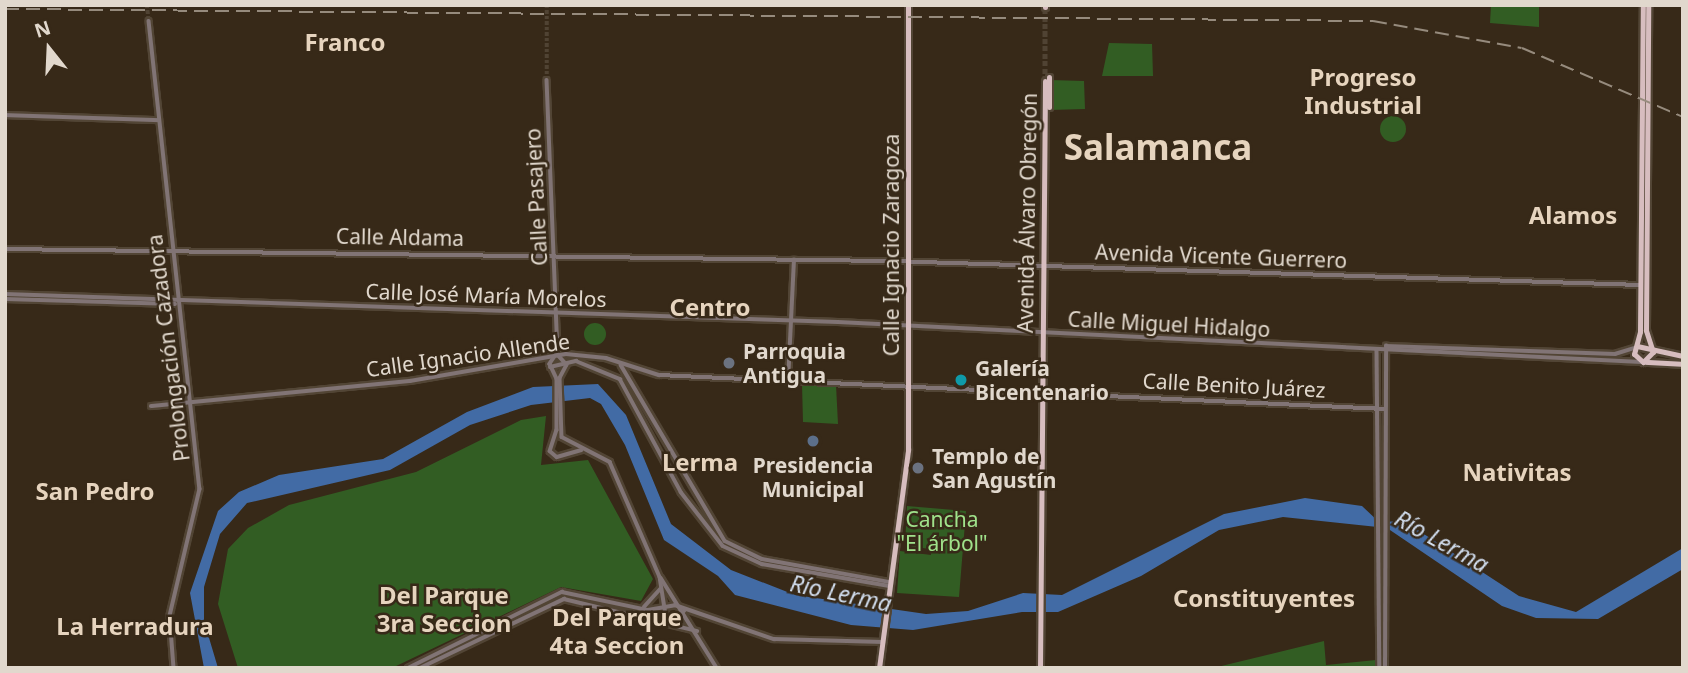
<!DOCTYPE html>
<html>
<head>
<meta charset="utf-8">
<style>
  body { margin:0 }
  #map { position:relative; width:1688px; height:673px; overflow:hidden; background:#372918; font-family:"Noto Sans",sans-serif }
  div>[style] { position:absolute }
  .green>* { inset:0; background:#325d23 }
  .round { border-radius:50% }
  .water>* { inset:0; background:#426ba5 }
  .minor-tunnel>* { height:3.5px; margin-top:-1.75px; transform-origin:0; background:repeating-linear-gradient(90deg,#504333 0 3.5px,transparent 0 5.5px) }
  .major-tunnel>* { height:5px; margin-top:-2.5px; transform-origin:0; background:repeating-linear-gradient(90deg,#504333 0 5px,transparent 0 7.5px) }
  .roads { filter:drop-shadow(2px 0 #524535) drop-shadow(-2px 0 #524535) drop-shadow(0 2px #524535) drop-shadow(0 -2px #524535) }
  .minor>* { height:3.5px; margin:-1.75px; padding:0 1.75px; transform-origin:1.75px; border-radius:1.75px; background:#817475 }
  .major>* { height:5px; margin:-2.5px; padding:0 2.5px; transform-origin:2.5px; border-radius:2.5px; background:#d7bdbf }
  .rail>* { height:2px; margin-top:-1px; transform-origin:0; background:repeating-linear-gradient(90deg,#968b7d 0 14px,transparent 0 21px) }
  .dots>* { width:19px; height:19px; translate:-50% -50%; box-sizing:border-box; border:4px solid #372918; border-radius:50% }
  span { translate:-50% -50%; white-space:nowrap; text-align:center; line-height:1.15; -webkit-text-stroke:5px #372918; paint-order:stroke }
  .street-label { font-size:21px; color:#e1d8cd }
  .poi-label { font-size:21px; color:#e1d8cd; font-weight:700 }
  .left { translate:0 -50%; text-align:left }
  .park-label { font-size:21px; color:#a0e28b }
  .water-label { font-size:23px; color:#d1ddee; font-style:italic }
  .quarter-label { font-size:24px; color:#e6d4be; font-weight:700 }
  .town-label { font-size:35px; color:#e6d4be; font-weight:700 }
  .frame { position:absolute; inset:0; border:7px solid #e1d8cd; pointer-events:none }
  .north { position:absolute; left:14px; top:14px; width:70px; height:70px; -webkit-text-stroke:5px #372918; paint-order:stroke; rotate:342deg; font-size:19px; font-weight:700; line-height:28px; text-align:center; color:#e1d8cd }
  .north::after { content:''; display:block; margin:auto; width:24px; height:32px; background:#e1d8cd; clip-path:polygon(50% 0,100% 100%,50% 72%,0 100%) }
</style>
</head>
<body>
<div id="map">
  <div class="green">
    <div style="clip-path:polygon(1491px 5px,1539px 5px,1539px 27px,1490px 23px)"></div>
    <div style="clip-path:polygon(1109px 43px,1152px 44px,1153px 76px,1102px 76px)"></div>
    <div style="clip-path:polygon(1050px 80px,1084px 81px,1085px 109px,1050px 110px)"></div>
    <div class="round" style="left:1380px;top:116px;width:26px;height:26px"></div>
    <div class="round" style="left:584px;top:323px;width:22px;height:22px"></div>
    <div style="clip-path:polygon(802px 384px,836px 385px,838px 424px,803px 422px)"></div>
    <div style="clip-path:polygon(546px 416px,541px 465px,588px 460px,653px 579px,641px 601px,561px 587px,392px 668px,238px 668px,218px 604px,228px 549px,248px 528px,289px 505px,416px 472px,521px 420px)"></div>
    <div style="clip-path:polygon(907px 506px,966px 511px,959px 597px,897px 593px,900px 551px,931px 555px,931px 549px,905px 546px)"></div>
    <div style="clip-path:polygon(1324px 641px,1326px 665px,1376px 660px,1376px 668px,1213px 668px)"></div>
  </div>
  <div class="water">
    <div style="clip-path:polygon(598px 384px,626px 415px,671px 524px,731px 570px,795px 595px,926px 614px,968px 611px,1023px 593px,1062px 595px,1224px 514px,1305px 498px,1362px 506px,1379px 522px,1404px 521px,1519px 596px,1576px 612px,1683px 548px,1683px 569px,1598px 619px,1536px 618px,1502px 606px,1387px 528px,1283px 517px,1219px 530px,1141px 576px,1058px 612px,1022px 612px,913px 630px,851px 625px,735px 595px,718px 576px,664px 540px,625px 445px,601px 404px,590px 398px,531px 405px,470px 425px,390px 470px,247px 503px,220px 534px,204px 587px,204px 621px,218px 668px,204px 668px,190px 593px,218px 511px,239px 492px,279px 475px,383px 459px,467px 412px,533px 387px)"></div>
  </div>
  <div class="minor-tunnel">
    <div style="left:147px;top:5px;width:16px;rotate:83deg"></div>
    <div style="left:547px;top:5px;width:75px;rotate:90deg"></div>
  </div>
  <div class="major-tunnel">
    <div style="left:1045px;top:81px;width:74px;rotate:-90deg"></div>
  </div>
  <div class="roads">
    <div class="minor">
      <div style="left:149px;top:21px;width:471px;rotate:83.8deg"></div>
      <div style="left:200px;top:489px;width:130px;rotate:103.3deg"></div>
      <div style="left:170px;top:616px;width:52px;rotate:85.6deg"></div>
      <div style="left:547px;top:80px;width:275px;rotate:87.7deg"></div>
      <div style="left:5px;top:115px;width:154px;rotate:1.9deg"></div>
      <div style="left:5px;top:249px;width:885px;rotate:0.78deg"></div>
      <div style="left:890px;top:261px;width:750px;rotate:1.83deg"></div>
      <div style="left:5px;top:294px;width:833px;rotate:1.93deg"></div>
      <div style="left:838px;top:322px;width:804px;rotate:2.85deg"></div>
      <div style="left:5px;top:299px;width:170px;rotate:1.7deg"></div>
      <div style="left:1386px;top:346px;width:229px;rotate:2deg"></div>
      <div style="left:1615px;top:354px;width:21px;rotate:-17deg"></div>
      <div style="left:1377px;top:350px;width:318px;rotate:89.5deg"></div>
      <div style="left:556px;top:355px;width:11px;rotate:124deg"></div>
      <div style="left:550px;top:364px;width:17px;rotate:65deg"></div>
      <div style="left:557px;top:379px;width:51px;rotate:90deg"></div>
      <div style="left:557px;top:430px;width:22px;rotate:108deg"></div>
      <div style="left:550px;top:451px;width:9px;rotate:41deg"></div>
      <div style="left:557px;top:457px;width:25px;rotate:-16deg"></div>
      <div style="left:558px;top:355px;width:13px;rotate:48deg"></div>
      <div style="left:567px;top:365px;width:15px;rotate:118deg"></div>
      <div style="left:560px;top:378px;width:59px;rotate:88.1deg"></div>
      <div style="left:562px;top:437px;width:54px;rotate:27.5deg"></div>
      <div style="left:610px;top:462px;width:125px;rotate:66.5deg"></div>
      <div style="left:660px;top:577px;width:37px;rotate:81deg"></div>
      <div style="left:666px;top:614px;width:9px;rotate:41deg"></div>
      <div style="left:673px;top:620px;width:14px;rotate:-39deg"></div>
      <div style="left:621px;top:365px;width:204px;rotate:59.4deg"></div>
      <div style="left:725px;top:541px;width:41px;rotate:25.9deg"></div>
      <div style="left:762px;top:559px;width:130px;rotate:10.2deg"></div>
      <div style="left:550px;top:367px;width:27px;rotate:-13deg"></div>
      <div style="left:576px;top:361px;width:48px;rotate:22.2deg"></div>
      <div style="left:620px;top:379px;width:128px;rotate:61.6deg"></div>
      <div style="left:681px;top:492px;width:68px;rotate:52.1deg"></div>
      <div style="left:723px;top:546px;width:43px;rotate:24.8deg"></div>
      <div style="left:762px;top:564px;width:129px;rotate:9.8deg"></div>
      <div style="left:788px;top:382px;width:122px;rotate:-87.2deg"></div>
      <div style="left:151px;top:406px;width:260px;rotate:-5.5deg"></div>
      <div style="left:410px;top:381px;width:158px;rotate:-9.8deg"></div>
      <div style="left:566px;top:354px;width:40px;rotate:5.7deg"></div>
      <div style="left:606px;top:358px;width:56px;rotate:17.8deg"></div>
      <div style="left:659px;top:375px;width:727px;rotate:2.68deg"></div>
      <div style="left:661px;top:578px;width:106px;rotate:58.1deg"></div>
      <div style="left:644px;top:607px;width:25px;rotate:-48deg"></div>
      <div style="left:408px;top:668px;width:172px;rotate:-26.3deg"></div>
      <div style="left:562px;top:592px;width:88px;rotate:11.8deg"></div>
      <div style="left:648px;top:610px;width:27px;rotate:-10deg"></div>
      <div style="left:675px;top:605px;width:105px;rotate:19deg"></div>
      <div style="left:774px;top:639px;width:109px;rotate:1.6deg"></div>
      <div style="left:420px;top:668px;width:160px;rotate:-25.6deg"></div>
      <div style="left:564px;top:599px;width:137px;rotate:13.5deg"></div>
      <div style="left:1385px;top:668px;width:322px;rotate:-89.8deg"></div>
    </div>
    <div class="major">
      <div style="left:1045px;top:7px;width:2px;rotate:-90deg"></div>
      <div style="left:1049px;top:107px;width:30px;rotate:-90deg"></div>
      <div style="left:1637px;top:346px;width:47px;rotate:12.3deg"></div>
      <div style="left:1643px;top:362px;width:14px;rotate:-45deg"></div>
      <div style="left:1653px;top:352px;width:23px;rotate:-108deg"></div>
      <div style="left:1646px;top:330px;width:325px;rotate:-89.6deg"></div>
      <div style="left:1643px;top:362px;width:12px;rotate:-138deg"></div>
      <div style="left:1634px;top:354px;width:23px;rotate:-75deg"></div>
      <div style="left:1640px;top:332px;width:327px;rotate:-89.5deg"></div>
      <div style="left:1646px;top:362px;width:37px;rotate:3deg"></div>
      <div style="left:879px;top:668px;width:220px;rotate:-82.4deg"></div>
      <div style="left:908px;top:450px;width:445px;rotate:-90deg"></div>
      <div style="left:1040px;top:668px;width:587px;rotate:-89.51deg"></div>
    </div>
  </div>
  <div class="rail">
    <div style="left:5px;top:9px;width:1368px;rotate:0.5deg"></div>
    <div style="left:1373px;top:21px;width:151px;rotate:10.3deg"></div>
    <div style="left:1522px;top:48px;width:175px;rotate:23.2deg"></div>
  </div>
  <div class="dots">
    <div style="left:729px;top:363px;background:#6b7280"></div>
    <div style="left:961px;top:380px;background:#0f9aa8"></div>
    <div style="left:813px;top:441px;background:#5c6f8a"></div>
    <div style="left:918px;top:468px;background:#6b7280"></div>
  </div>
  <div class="street-label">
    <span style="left:536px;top:197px;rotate:-93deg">Calle Pasajero</span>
    <span style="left:1027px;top:213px;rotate:-89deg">Avenida Álvaro Obregón</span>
    <span style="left:400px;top:237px;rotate:1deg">Calle Aldama</span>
    <span style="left:891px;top:245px;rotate:-90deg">Calle Ignacio Zaragoza</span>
    <span style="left:1221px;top:256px;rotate:2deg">Avenida Vicente Guerrero</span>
    <span style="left:486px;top:295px;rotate:2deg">Calle José María Morelos</span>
    <span style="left:1169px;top:324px;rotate:3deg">Calle Miguel Hidalgo</span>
    <span style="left:168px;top:348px;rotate:-97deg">Prolongación Cazadora</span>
    <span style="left:468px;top:355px;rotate:-8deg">Calle Ignacio Allende</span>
    <span style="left:1234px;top:385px;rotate:3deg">Calle Benito Juárez</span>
  </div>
  <div class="poi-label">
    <span class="left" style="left:743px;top:363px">Parroquia<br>Antigua</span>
    <span class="left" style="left:975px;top:380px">Galería<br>Bicentenario</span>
    <span class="left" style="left:932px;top:468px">Templo de<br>San Agustín</span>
    <span style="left:813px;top:477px">Presidencia<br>Municipal</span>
  </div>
  <div class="park-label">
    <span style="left:942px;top:531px">Cancha<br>"El árbol"</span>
  </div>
  <div class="water-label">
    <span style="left:1442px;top:541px;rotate:29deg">Río Lerma</span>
    <span style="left:841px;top:593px;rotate:12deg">Río Lerma</span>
  </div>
  <div class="quarter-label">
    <span style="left:345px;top:42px">Franco</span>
    <span style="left:1363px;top:91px">Progreso<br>Industrial</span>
    <span style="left:1573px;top:215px">Alamos</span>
    <span style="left:710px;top:307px">Centro</span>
    <span style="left:700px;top:462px">Lerma</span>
    <span style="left:1517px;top:472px">Nativitas</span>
    <span style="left:95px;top:491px">San Pedro</span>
    <span style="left:444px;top:609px">Del Parque<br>3ra Seccion</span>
    <span style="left:1264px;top:598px">Constituyentes</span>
    <span style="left:617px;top:631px">Del Parque<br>4ta Seccion</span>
    <span style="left:135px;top:626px">La Herradura</span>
  </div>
  <div class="town-label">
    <span style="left:1158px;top:147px">Salamanca</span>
  </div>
  <div class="frame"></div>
  <div class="north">N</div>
</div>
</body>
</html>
